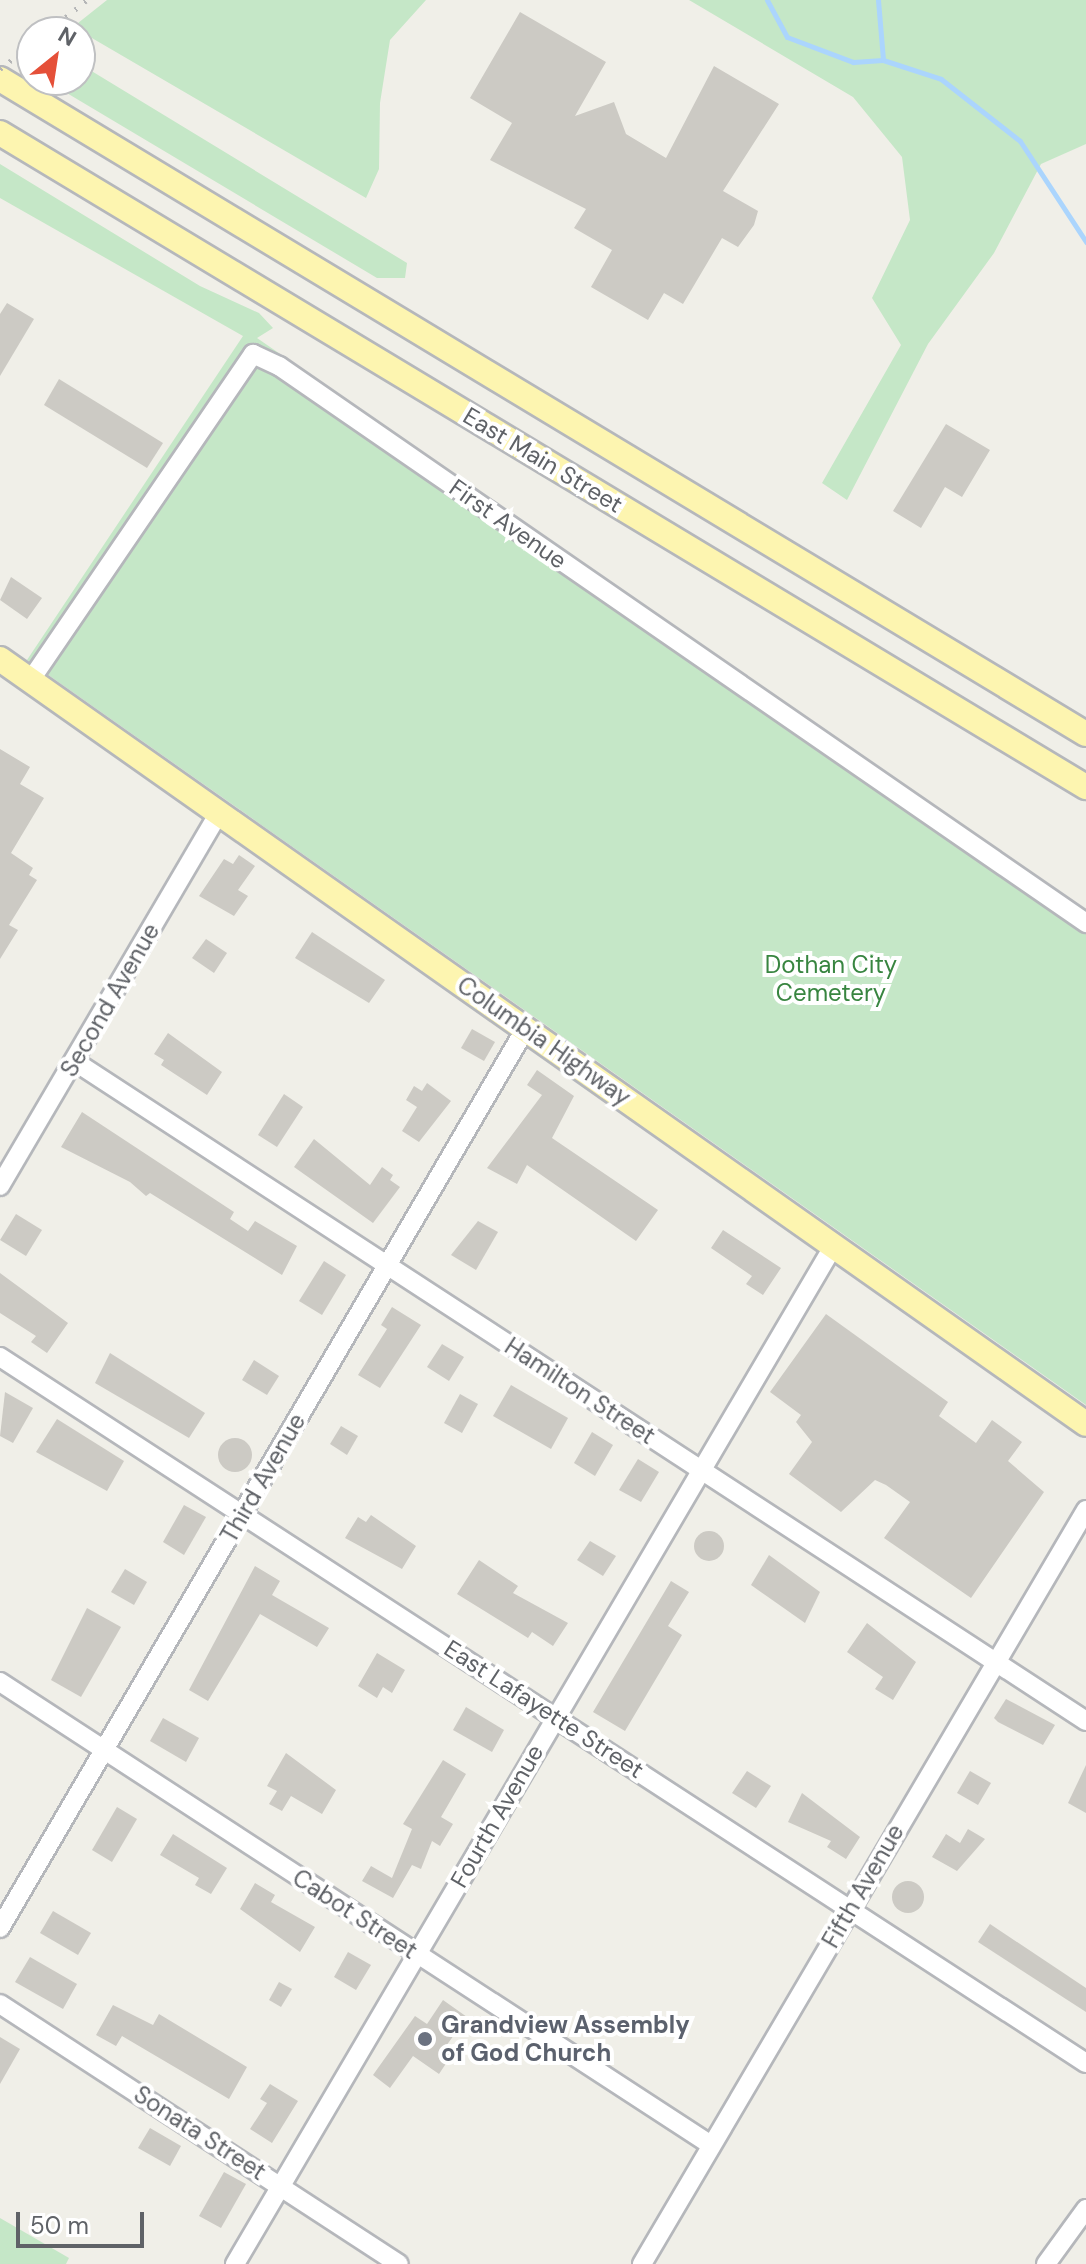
<!DOCTYPE html>
<html>
<head>
<meta charset="utf-8">
<style>
  body { margin:0 }
  #map { position:relative; width:1086px; height:2264px; overflow:hidden; background:#f0efe8; font-family:"DM Sans",sans-serif }
  div>[style] { position:absolute }
  .green>* { inset:0; background:#c5e7c7 }
  .stream>* { height:5px; margin:-2.5px; padding:0 2.5px; transform-origin:2.5px; border-radius:2.5px; background:#abd5fd }
  .building>* { inset:0; background:#cccac4 }
  .round { border-radius:50% }
  .roads { filter:drop-shadow(2px 0 #b5b7bb) drop-shadow(-2px 0 #b5b7bb) drop-shadow(0 2px #b5b7bb) drop-shadow(0 -2px #b5b7bb) }
  .minor>* { height:18px; margin:-9px; padding:0 9px; transform-origin:9px; border-radius:9px; background:#fff }
  .major>* { height:24px; margin:-12px; padding:0 12px; transform-origin:12px; border-radius:12px; background:#fdf5b0 }
  .rail>* { height:5px; margin-top:-2.5px; transform-origin:0; background:repeating-linear-gradient(90deg,#b5b6b7 0 2px,transparent 0 12px) }
  .dots>* { width:22px; height:22px; translate:-50% -50%; box-sizing:border-box; border:4px solid #fff; border-radius:50% }
  span { translate:-50% -50%; white-space:nowrap; text-align:center; line-height:1.15; -webkit-text-stroke:8px #fff; paint-order:stroke }
  .street-label { font-size:24px; color:#5f6267 }
  .park-label { font-size:24px; color:#388540 }
  .worship-label { font-size:24px; color:#5b616d; font-weight:700 }
  .left { translate:0 -50%; text-align:left }
  .north { position:absolute; left:16px; top:16px; width:80px; height:80px; box-sizing:border-box; background:#fff; border:2px solid #bfc0c2; border-radius:50%; rotate:30deg; font-size:22px; font-weight:700; line-height:32px; text-align:center; color:#5f6267 }
  .north::after { content:''; display:block; margin:auto; width:28px; height:36px; background:#e55039; clip-path:polygon(50% 0,100% 100%,50% 72%,0 100%) }
  .scale { position:absolute; left:16px; top:2212px; width:128px; height:36px; box-sizing:border-box; border:4px solid #5f6267; border-top:0; padding-left:10px; font-size:24px; line-height:28px; white-space:nowrap; color:#5f6267; -webkit-text-stroke:6px #fff; paint-order:stroke }
</style>
</head>
<body>
<div id="map">
  <div class="green">
    <div style="clip-path:polygon(107px 0,426px 0,390px 40px,380px 103px,379px 169px,366px 198px,73px 27px)"></div>
    <div style="clip-path:polygon(689px 0,1086px 0,1086px 144px,1041px 164px,994px 253px,928px 344px,847px 500px,822px 483px,901px 345px,872px 298px,910px 220px,902px 157px,853px 97px)"></div>
    <div style="clip-path:polygon(80px 64px,407px 263px,405px 278px,377px 278px,45px 80px,80px 80px)"></div>
    <div style="clip-path:polygon(0 164px,200px 286px,259px 313px,273px 328px,257px 338px,1086px 911px,1086px 1405px,27px 660px,243px 336px,0 198px)"></div>
    <div style="clip-path:polygon(0 2218px,69px 2258px,66px 2264px,0 2264px)"></div>
  </div>
  <div class="stream">
    <div style="left:767px;top:0;width:42px;rotate:61.6deg"></div>
    <div style="left:787px;top:37px;width:71px;rotate:20.7deg"></div>
    <div style="left:853px;top:62px;width:30px;rotate:-4deg"></div>
    <div style="left:883px;top:60px;width:61px;rotate:18.1deg"></div>
    <div style="left:941px;top:79px;width:100px;rotate:38.1deg"></div>
    <div style="left:1020px;top:141px;width:121px;rotate:56.8deg"></div>
    <div style="left:878px;top:0;width:60px;rotate:85.2deg"></div>
  </div>
  <div class="building">
    <div style="clip-path:polygon(520px 12px,606px 62px,575px 116px,614px 102px,626px 134px,666px 158px,714px 66px,779px 104px,723px 191px,758px 211px,754px 225px,738px 247px,722px 238px,683px 304px,664px 293px,648px 320px,591px 287px,612px 250px,574px 228px,586px 209px,490px 160px,512px 123px,470px 98px)"></div>
    <div style="clip-path:polygon(7px 303px,34px 319px,0 376px,0 314px)"></div>
    <div style="clip-path:polygon(59px 379px,163px 443px,147px 468px,44px 405px)"></div>
    <div style="clip-path:polygon(946px 424px,990px 450px,962px 497px,945px 487px,921px 528px,893px 511px)"></div>
    <div style="clip-path:polygon(11px 577px,42px 598px,27px 619px,0 600px)"></div>
    <div style="clip-path:polygon(0 749px,30px 767px,20px 784px,44px 798px,11px 853px,33px 868px,29px 875px,37px 880px,9px 925px,18px 930px,0 959px)"></div>
    <div style="clip-path:polygon(239px 855px,255px 866px,238px 890px,248px 896px,234px 916px,199px 896px,224px 859px,233px 864px)"></div>
    <div style="clip-path:polygon(312px 932px,385px 980px,369px 1003px,295px 958px)"></div>
    <div style="clip-path:polygon(206px 939px,227px 953px,214px 973px,192px 958px)"></div>
    <div style="clip-path:polygon(472px 1029px,495px 1042px,484px 1061px,461px 1048px)"></div>
    <div style="clip-path:polygon(168px 1033px,222px 1072px,207px 1095px,161px 1065px,164px 1060px,154px 1054px)"></div>
    <div style="clip-path:polygon(537px 1070px,574px 1096px,552px 1138px,658px 1210px,636px 1241px,527px 1165px,517px 1184px,487px 1168px,542px 1095px,527px 1085px)"></div>
    <div style="clip-path:polygon(427px 1083px,451px 1101px,419px 1142px,402px 1131px,417px 1107px,406px 1100px,414px 1086px,422px 1091px)"></div>
    <div style="clip-path:polygon(284px 1094px,303px 1107px,277px 1147px,258px 1135px)"></div>
    <div style="clip-path:polygon(82px 1112px,234px 1212px,230px 1219px,248px 1231px,255px 1221px,297px 1246px,282px 1275px,150px 1193px,146px 1196px,130px 1182px,61px 1147px)"></div>
    <div style="clip-path:polygon(314px 1139px,370px 1185px,382px 1167px,393px 1175px,390px 1180px,400px 1187px,373px 1223px,294px 1167px)"></div>
    <div style="clip-path:polygon(16px 1214px,42px 1230px,26px 1256px,0 1240px)"></div>
    <div style="clip-path:polygon(478px 1221px,498px 1232px,476px 1270px,451px 1255px)"></div>
    <div style="clip-path:polygon(723px 1230px,781px 1268px,763px 1295px,746px 1284px,752px 1276px,711px 1248px)"></div>
    <div style="clip-path:polygon(324px 1261px,346px 1275px,322px 1315px,299px 1301px)"></div>
    <div style="clip-path:polygon(0 1273px,68px 1323px,47px 1353px,31px 1342px,36px 1336px,0 1313px)"></div>
    <div style="clip-path:polygon(392px 1307px,421px 1325px,380px 1388px,358px 1375px,387px 1329px,381px 1325px)"></div>
    <div style="clip-path:polygon(826px 1314px,948px 1402px,939px 1416px,976px 1443px,992px 1420px,1022px 1442px,1008px 1461px,1044px 1492px,971px 1598px,884px 1538px,910px 1502px,886px 1485px,875px 1480px,841px 1512px,789px 1474px,812px 1442px,796px 1422px,801px 1415px,770px 1392px)"></div>
    <div style="clip-path:polygon(442px 1344px,464px 1357px,449px 1381px,427px 1367px)"></div>
    <div style="clip-path:polygon(110px 1353px,205px 1413px,189px 1438px,95px 1383px)"></div>
    <div style="clip-path:polygon(254px 1360px,279px 1376px,267px 1395px,242px 1380px)"></div>
    <div style="clip-path:polygon(511px 1385px,568px 1418px,551px 1449px,493px 1416px)"></div>
    <div style="clip-path:polygon(5px 1392px,33px 1408px,13px 1443px,0 1436px)"></div>
    <div style="clip-path:polygon(460px 1394px,478px 1404px,462px 1433px,444px 1423px)"></div>
    <div style="clip-path:polygon(57px 1419px,124px 1461px,107px 1491px,36px 1452px)"></div>
    <div style="clip-path:polygon(341px 1426px,358px 1436px,347px 1455px,330px 1444px)"></div>
    <div style="clip-path:polygon(592px 1432px,613px 1445px,595px 1476px,574px 1463px)"></div>
    <div class="round" style="left:218px;top:1438px;width:34px;height:34px"></div>
    <div style="clip-path:polygon(638px 1459px,659px 1472px,641px 1502px,619px 1490px)"></div>
    <div style="clip-path:polygon(184px 1505px,206px 1517px,184px 1555px,163px 1542px)"></div>
    <div style="clip-path:polygon(371px 1515px,416px 1546px,402px 1569px,345px 1538px,358px 1517px,366px 1522px)"></div>
    <div class="round" style="left:694px;top:1531px;width:30px;height:30px"></div>
    <div style="clip-path:polygon(590px 1541px,616px 1556px,603px 1576px,577px 1560px)"></div>
    <div style="clip-path:polygon(769px 1555px,820px 1592px,805px 1623px,751px 1585px)"></div>
    <div style="clip-path:polygon(479px 1560px,518px 1586px,513px 1593px,568px 1623px,553px 1646px,532px 1632px,528px 1638px,457px 1594px)"></div>
    <div style="clip-path:polygon(255px 1566px,280px 1581px,272px 1595px,329px 1628px,317px 1647px,260px 1614px,208px 1701px,189px 1690px)"></div>
    <div style="clip-path:polygon(125px 1569px,147px 1582px,134px 1605px,111px 1592px)"></div>
    <div style="clip-path:polygon(671px 1581px,689px 1592px,668px 1626px,682px 1635px,625px 1731px,593px 1712px)"></div>
    <div style="clip-path:polygon(87px 1608px,121px 1627px,81px 1697px,51px 1680px)"></div>
    <div style="clip-path:polygon(867px 1623px,916px 1662px,893px 1700px,875px 1689px,883px 1677px,847px 1652px)"></div>
    <div style="clip-path:polygon(377px 1653px,405px 1670px,392px 1693px,383px 1687px,377px 1698px,358px 1686px)"></div>
    <div style="clip-path:polygon(1006px 1699px,1055px 1725px,1043px 1745px,998px 1722px,994px 1718px)"></div>
    <div style="clip-path:polygon(466px 1707px,504px 1730px,492px 1752px,453px 1730px)"></div>
    <div style="clip-path:polygon(163px 1718px,199px 1738px,186px 1762px,150px 1741px)"></div>
    <div style="clip-path:polygon(286px 1753px,336px 1790px,322px 1814px,291px 1796px,282px 1811px,269px 1804px,277px 1791px,267px 1786px)"></div>
    <div style="clip-path:polygon(443px 1760px,466px 1774px,441px 1817px,453px 1824px,440px 1846px,432px 1841px,421px 1869px,412px 1865px,393px 1898px,362px 1881px,371px 1866px,392px 1878px,412px 1829px,403px 1824px)"></div>
    <div style="clip-path:polygon(1086px 1765px,1086px 1813px,1068px 1803px)"></div>
    <div style="clip-path:polygon(747px 1771px,771px 1786px,756px 1808px,732px 1793px)"></div>
    <div style="clip-path:polygon(970px 1771px,991px 1783px,978px 1805px,957px 1793px)"></div>
    <div style="clip-path:polygon(802px 1793px,860px 1837px,846px 1859px,827px 1847px,831px 1841px,788px 1822px)"></div>
    <div style="clip-path:polygon(117px 1807px,137px 1819px,112px 1862px,92px 1850px)"></div>
    <div style="clip-path:polygon(968px 1829px,985px 1839px,957px 1871px,932px 1857px,946px 1834px,960px 1843px)"></div>
    <div style="clip-path:polygon(173px 1834px,227px 1868px,211px 1894px,195px 1885px,199px 1878px,160px 1855px)"></div>
    <div class="round" style="left:892px;top:1881px;width:32px;height:32px"></div>
    <div style="clip-path:polygon(255px 1883px,275px 1895px,271px 1902px,315px 1927px,300px 1952px,240px 1909px)"></div>
    <div style="clip-path:polygon(53px 1911px,91px 1933px,78px 1955px,40px 1933px)"></div>
    <div style="clip-path:polygon(990px 1924px,1086px 1988px,1086px 2012px,978px 1942px)"></div>
    <div style="clip-path:polygon(348px 1952px,371px 1965px,356px 1990px,334px 1977px)"></div>
    <div style="clip-path:polygon(30px 1957px,77px 1984px,63px 2009px,15px 1982px)"></div>
    <div style="clip-path:polygon(279px 1982px,292px 1989px,281px 2007px,269px 2000px)"></div>
    <div style="clip-path:polygon(443px 2000px,467px 2017px,441px 2053px,449px 2059px,439px 2074px,413px 2056px,390px 2088px,373px 2075px,415px 2016px,427px 2024px)"></div>
    <div style="clip-path:polygon(113px 2005px,153px 2025px,159px 2014px,247px 2067px,229px 2099px,122px 2036px,116px 2046px,96px 2035px)"></div>
    <div style="clip-path:polygon(0 2037px,20px 2049px,0 2084px)"></div>
    <div style="clip-path:polygon(270px 2084px,298px 2101px,272px 2143px,250px 2129px,267px 2103px,260px 2099px)"></div>
    <div style="clip-path:polygon(150px 2128px,181px 2146px,170px 2166px,138px 2148px)"></div>
    <div style="clip-path:polygon(224px 2172px,246px 2184px,221px 2228px,199px 2216px)"></div>
  </div>
  <div class="roads">
    <div class="minor">
      <div style="left:30px;top:681px;width:396px;rotate:-55.7deg"></div>
      <div style="left:253px;top:354px;width:29px;rotate:25deg"></div>
      <div style="left:279px;top:366px;width:981px;rotate:34.61deg"></div>
      <div style="left:74px;top:1061px;width:1208px;rotate:33.11deg"></div>
      <div style="left:0;top:1186px;width:433px;rotate:-59.6deg"></div>
      <div style="left:0;top:1357px;width:1295px;rotate:33.03deg"></div>
      <div style="left:0;top:1682px;width:848px;rotate:33.07deg"></div>
      <div style="left:0;top:1928px;width:1042px;rotate:-59.7deg"></div>
      <div style="left:0;top:2004px;width:476px;rotate:33.1deg"></div>
      <div style="left:235px;top:2264px;width:1182px;rotate:-59.55deg"></div>
      <div style="left:642px;top:2264px;width:875px;rotate:-59.51deg"></div>
      <div style="left:1046px;top:2264px;width:68px;rotate:-54deg"></div>
    </div>
    <div class="major">
      <div style="left:0;top:79px;width:1268px;rotate:31.1deg"></div>
      <div style="left:0;top:133px;width:1268px;rotate:31.06deg"></div>
      <div style="left:0;top:659px;width:1328px;rotate:35.16deg"></div>
    </div>
  </div>
  <div class="rail">
    <div style="left:47px;top:32px;width:51px;rotate:-38.7deg"></div>
    <div style="left:0;top:69px;width:41px;rotate:-38deg"></div>
  </div>
  <div class="dots">
    <div style="left:425px;top:2039px;background:#6b7280"></div>
  </div>
  <div class="street-label">
    <span style="left:543px;top:460px;rotate:31deg">East Main Street</span>
    <span style="left:508px;top:524px;rotate:35deg">First Avenue</span>
    <span style="left:110px;top:1000px;rotate:-60deg">Second Avenue</span>
    <span style="left:544px;top:1041px;rotate:35deg">Columbia Highway</span>
    <span style="left:580px;top:1391px;rotate:33deg">Hamilton Street</span>
    <span style="left:263px;top:1478px;rotate:-60deg">Third Avenue</span>
    <span style="left:544px;top:1709px;rotate:33deg">East Lafayette Street</span>
    <span style="left:497px;top:1816px;rotate:-60deg">Fourth Avenue</span>
    <span style="left:863px;top:1886px;rotate:-60deg">Fifth Avenue</span>
    <span style="left:355px;top:1914px;rotate:33deg">Cabot Street</span>
    <span style="left:200px;top:2133px;rotate:33deg">Sonata Street</span>
  </div>
  <div class="park-label">
    <span style="left:831px;top:979px">Dothan City<br>Cemetery</span>
  </div>
  <div class="worship-label">
    <span class="left" style="left:441px;top:2039px">Grandview Assembly<br>of God Church</span>
  </div>
  <div class="north">N</div>
  <div class="scale">50 m</div>
</div>
</body>
</html>
